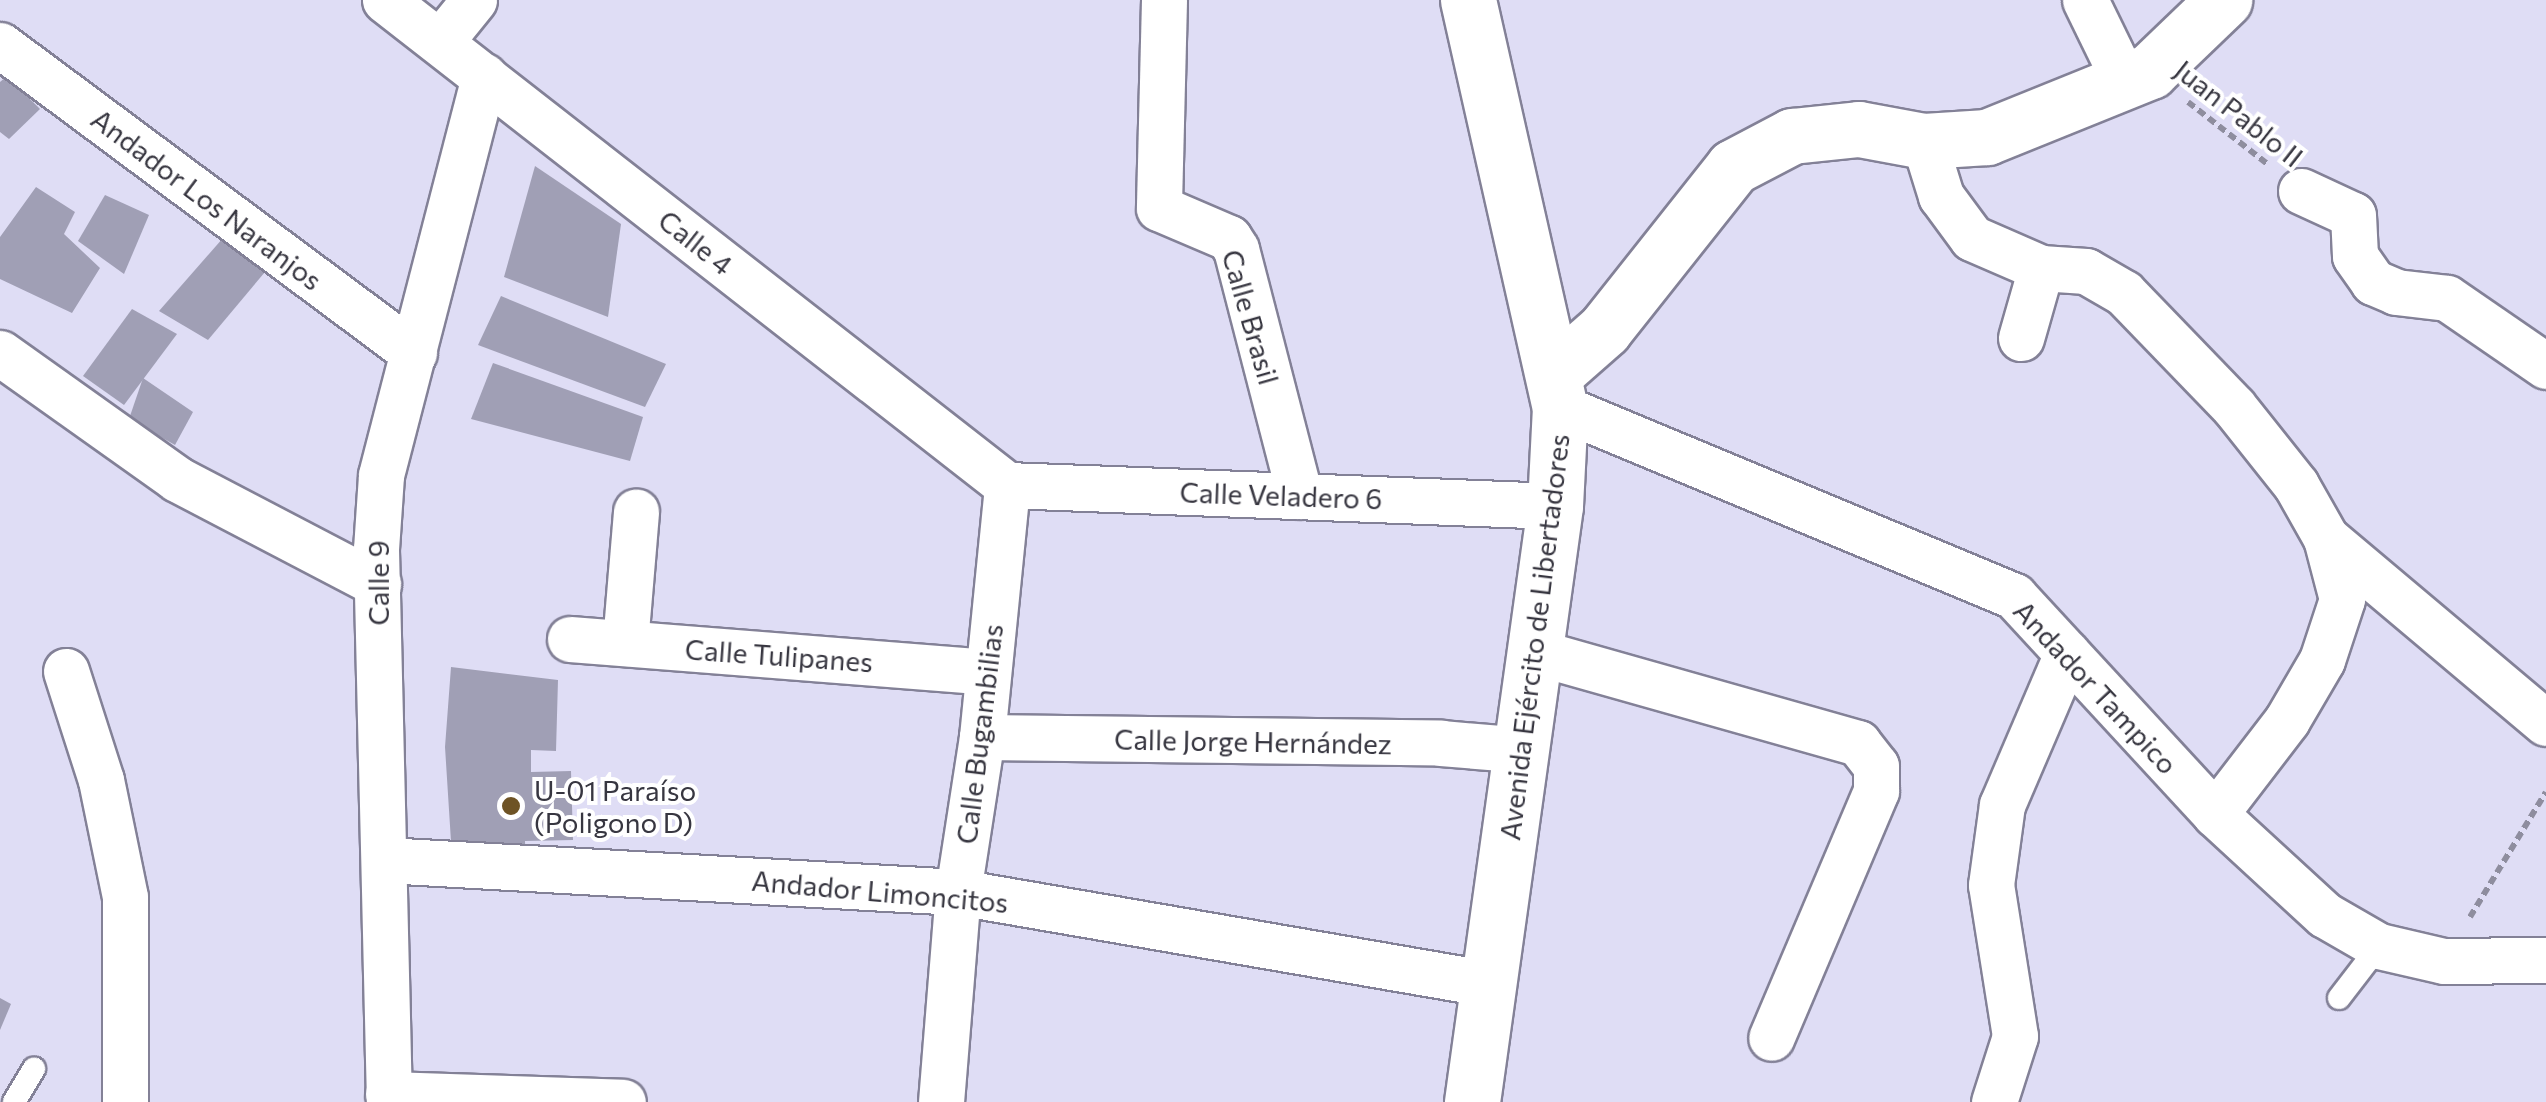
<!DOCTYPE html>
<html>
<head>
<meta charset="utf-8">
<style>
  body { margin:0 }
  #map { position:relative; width:2546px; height:1102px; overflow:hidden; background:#dfddf5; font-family:Commissioner,sans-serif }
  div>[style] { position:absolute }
  .building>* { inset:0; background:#a09fb5 }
  .path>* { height:6px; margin-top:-3px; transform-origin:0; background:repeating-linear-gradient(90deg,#8e8d9e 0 8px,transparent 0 13px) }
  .roads { filter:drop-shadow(2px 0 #838197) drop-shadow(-2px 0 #838197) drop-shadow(0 2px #838197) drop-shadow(0 -2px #838197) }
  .lane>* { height:22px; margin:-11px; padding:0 11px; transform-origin:11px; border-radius:11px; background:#fff }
  .street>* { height:45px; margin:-22.5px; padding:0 22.5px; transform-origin:22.5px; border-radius:22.5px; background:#fff }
  .secondary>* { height:55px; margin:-27.5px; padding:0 27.5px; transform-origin:27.5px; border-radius:27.5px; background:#fff }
  .dots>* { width:28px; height:28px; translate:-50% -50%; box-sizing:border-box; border:5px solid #fff; border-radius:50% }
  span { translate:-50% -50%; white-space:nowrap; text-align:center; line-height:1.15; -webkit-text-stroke:8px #fff; paint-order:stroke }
  .street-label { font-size:28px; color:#373640 }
  .poi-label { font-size:28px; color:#373640 }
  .left { translate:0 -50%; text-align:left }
</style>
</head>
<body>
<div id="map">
  <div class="building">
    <div style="clip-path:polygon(7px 76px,40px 109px,9px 139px,0 132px,0 82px)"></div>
    <div style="clip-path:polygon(535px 166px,621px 224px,608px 317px,504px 277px)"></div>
    <div style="clip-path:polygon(36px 187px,75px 212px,64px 234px,100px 268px,72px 313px,0 279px,0 237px)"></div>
    <div style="clip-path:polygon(105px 195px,149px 215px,124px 274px,78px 241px)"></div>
    <div style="clip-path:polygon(223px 238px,265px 272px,208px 340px,159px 311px)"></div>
    <div style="clip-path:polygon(501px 296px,666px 364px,645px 407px,478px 345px)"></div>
    <div style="clip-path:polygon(132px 309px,177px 334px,124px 405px,83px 376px)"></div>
    <div style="clip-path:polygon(493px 363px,643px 417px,630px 461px,471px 419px)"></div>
    <div style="clip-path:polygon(143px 378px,193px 412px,175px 445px,129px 419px)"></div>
    <div style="clip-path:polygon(451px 667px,558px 680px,556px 751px,531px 750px,531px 772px,571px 771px,573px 840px,525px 841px,526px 871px,453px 873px,445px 747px)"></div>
    <div style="clip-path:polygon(0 998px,11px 1004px,0 1030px)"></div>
  </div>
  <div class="path">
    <div style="left:2188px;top:102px;width:103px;rotate:37.9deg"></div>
    <div style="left:2470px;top:917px;width:146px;rotate:-58.7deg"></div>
  </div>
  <div class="roads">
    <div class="lane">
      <div style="left:2339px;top:998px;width:66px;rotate:-52.4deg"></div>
      <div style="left:14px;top:1102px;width:39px;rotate:-59deg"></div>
    </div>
    <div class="street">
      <div style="left:385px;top:0;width:789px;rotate:37.95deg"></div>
      <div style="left:1164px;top:0;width:208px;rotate:91.4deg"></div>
      <div style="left:1159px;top:208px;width:76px;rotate:23.2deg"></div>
      <div style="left:1229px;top:238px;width:13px;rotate:58deg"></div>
      <div style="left:1236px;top:249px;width:255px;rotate:75.5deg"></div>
      <div style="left:2085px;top:0;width:93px;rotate:64deg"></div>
      <div style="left:440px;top:42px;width:54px;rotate:-51deg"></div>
      <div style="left:0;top:45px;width:516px;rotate:36.65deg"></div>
      <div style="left:1924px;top:141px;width:58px;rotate:72.8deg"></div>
      <div style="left:1941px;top:196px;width:52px;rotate:53.6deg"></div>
      <div style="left:1972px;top:238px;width:75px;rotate:23.5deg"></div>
      <div style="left:2041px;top:268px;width:45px;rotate:3.8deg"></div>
      <div style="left:2086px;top:271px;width:44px;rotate:30.1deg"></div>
      <div style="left:2124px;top:293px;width:158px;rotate:46deg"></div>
      <div style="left:2234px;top:407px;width:100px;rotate:51.5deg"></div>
      <div style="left:2296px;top:485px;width:61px;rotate:60.5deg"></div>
      <div style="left:2326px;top:538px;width:287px;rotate:40.1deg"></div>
      <div style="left:2301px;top:191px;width:57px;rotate:24.8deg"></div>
      <div style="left:2353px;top:215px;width:41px;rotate:87.2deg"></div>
      <div style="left:2355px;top:256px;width:32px;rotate:55deg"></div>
      <div style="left:2373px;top:282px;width:25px;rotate:23deg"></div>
      <div style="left:2396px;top:292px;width:51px;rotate:6.7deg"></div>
      <div style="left:2447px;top:298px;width:120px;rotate:34.5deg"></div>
      <div style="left:2021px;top:338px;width:73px;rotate:-74.1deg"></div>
      <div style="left:0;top:353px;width:217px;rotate:35.4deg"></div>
      <div style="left:177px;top:479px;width:227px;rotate:27.6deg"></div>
      <div style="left:1560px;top:407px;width:492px;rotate:22.6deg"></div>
      <div style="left:2014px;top:596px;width:297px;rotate:47.3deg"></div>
      <div style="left:2215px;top:814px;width:149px;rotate:42.6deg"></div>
      <div style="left:2325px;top:915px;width:62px;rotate:29.9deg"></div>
      <div style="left:2379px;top:946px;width:67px;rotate:13deg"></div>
      <div style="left:2444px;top:961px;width:102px;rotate:-0.6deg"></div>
      <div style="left:1007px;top:485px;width:548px;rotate:2.19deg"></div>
      <div style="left:570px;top:639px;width:419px;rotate:4.5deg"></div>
      <div style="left:625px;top:643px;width:132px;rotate:-85.2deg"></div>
      <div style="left:1536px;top:652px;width:335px;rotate:15.8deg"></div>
      <div style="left:1858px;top:743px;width:29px;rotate:52deg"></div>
      <div style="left:1876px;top:766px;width:25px;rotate:90deg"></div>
      <div style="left:1876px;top:791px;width:268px;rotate:113deg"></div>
      <div style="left:66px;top:671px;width:114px;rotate:72.2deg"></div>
      <div style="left:101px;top:780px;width:119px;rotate:78.4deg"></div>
      <div style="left:125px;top:897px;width:205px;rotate:90deg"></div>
      <div style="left:982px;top:737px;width:459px;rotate:0.7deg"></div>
      <div style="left:1441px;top:743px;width:83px;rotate:4.8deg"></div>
      <div style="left:2215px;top:814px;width:118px;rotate:-52.5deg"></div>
      <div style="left:2287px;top:720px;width:69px;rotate:-59.7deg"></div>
      <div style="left:2322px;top:660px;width:64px;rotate:-71.8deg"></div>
      <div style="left:2342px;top:599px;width:63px;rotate:-104.7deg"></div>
      <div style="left:384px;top:860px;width:575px;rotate:3.19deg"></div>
      <div style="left:958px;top:892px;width:540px;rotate:9.81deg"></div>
      <div style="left:388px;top:1094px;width:235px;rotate:1.9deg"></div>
      <div style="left:389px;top:1102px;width:553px;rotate:-91.35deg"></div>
      <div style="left:376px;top:549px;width:74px;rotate:-86.1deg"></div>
      <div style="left:381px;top:475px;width:412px;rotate:-75.5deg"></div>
      <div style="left:941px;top:1102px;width:211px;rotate:-85.4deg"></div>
      <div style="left:958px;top:892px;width:157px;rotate:-81.2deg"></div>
      <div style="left:982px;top:737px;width:253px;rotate:-84.3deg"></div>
      <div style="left:1994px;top:1102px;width:69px;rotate:-72.3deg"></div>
      <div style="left:2015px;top:1036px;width:153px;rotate:-99deg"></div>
      <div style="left:1991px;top:885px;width:81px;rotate:-82.2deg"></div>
      <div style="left:2002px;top:805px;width:165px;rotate:-66.8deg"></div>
    </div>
    <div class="secondary">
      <div style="left:1468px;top:0;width:417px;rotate:77.3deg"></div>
      <div style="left:1560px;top:407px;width:99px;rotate:92.9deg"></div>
      <div style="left:1555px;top:506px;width:602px;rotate:97.93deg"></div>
      <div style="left:1554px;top:374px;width:67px;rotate:-41.3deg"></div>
      <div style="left:1604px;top:330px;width:208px;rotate:-51.6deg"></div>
      <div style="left:1733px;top:167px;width:67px;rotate:-27.7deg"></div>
      <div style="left:1792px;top:136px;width:67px;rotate:-6deg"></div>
      <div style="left:1859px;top:129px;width:66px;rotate:10.5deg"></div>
      <div style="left:1924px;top:141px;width:63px;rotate:-3.6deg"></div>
      <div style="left:1987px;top:137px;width:176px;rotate:-22deg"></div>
      <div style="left:2150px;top:71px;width:103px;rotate:-43.8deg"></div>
    </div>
  </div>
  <div class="dots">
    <div style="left:511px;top:806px;background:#6e5325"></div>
  </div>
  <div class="street-label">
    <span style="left:2239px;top:113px;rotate:38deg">Juan Pablo II</span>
    <span style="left:207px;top:199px;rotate:37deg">Andador Los Naranjos</span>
    <span style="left:696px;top:242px;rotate:38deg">Calle 4</span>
    <span style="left:1251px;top:317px;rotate:74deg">Calle Brasil</span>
    <span style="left:1281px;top:495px;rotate:2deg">Calle Veladero 6</span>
    <span style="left:378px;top:583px;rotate:-90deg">Calle 9</span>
    <span style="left:1534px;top:637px;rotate:-83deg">Avenida Ejército de Libertadores</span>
    <span style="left:779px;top:655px;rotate:4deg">Calle Tulipanes</span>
    <span style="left:2096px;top:687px;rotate:47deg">Andador Tampico</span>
    <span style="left:979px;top:734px;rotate:-83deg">Calle Bugambilias</span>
    <span style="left:1253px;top:741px;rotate:1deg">Calle Jorge Hernández</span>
    <span style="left:880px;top:891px;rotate:5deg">Andador Limoncitos</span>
  </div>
  <div class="poi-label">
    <span class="left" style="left:534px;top:806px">U-01 Paraíso<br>(Poligono D)</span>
  </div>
</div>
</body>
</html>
